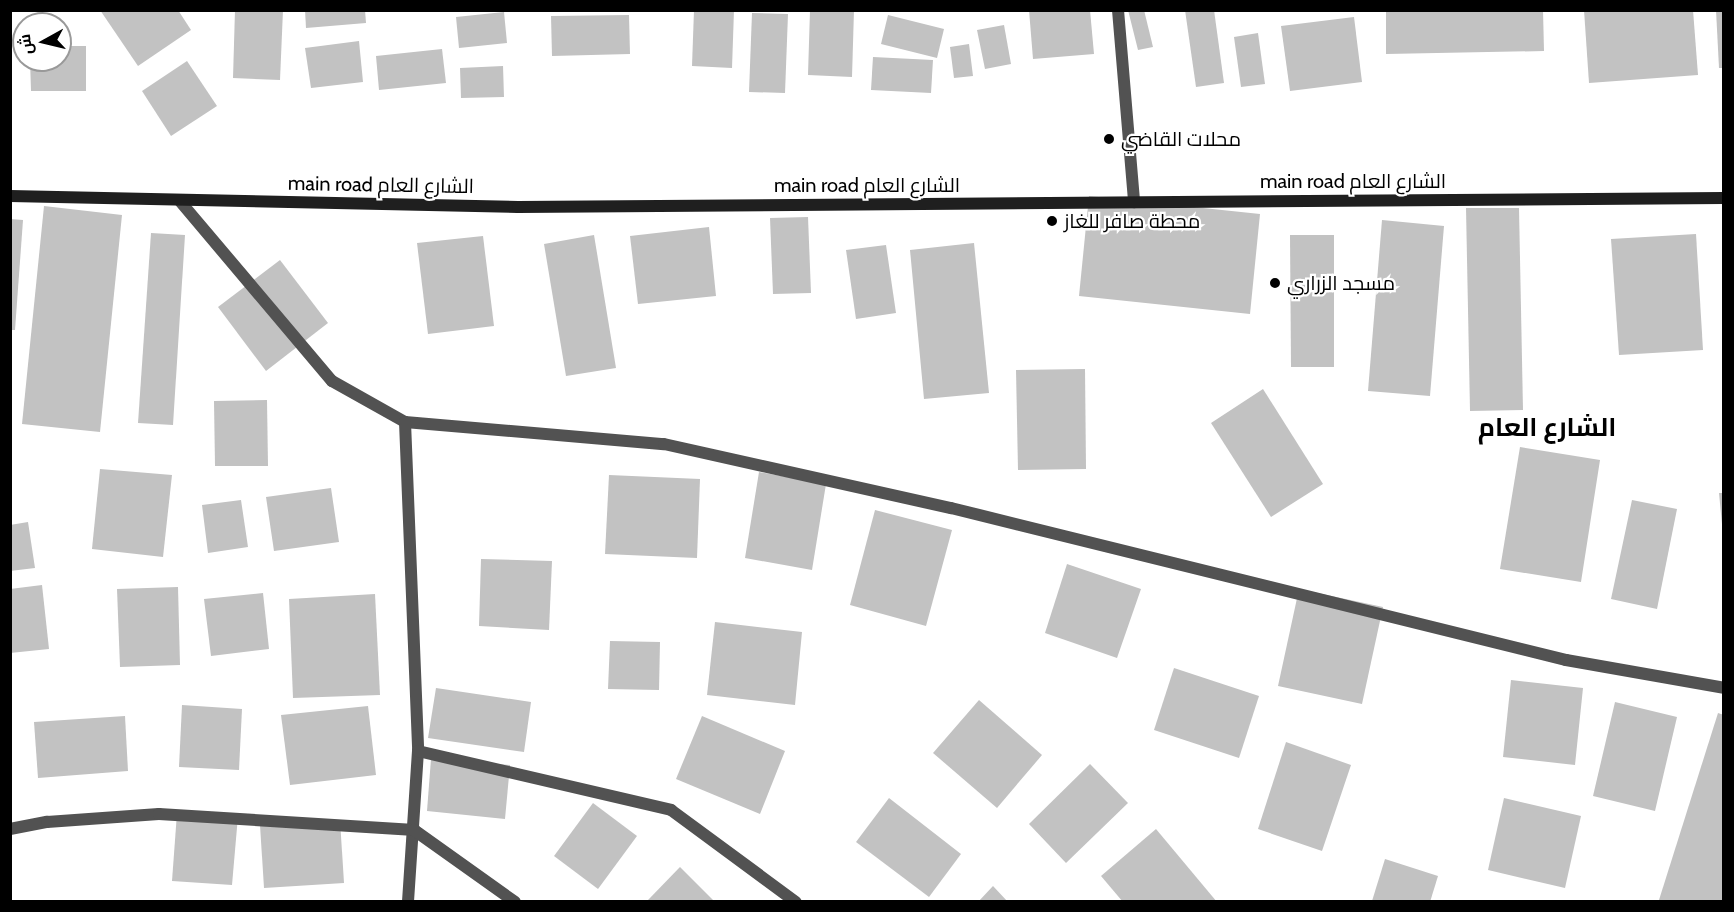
<!DOCTYPE html>
<html>
<head>
<meta charset="utf-8">
<style>
  body { margin:0 }
  #map { position:relative; width:1734px; height:912px; overflow:hidden; background:#fff; font-family:Cabin,Cairo,sans-serif }
  div>[style] { position:absolute }
  .building>* { inset:0; background:#c2c2c2 }
  .minor>* { height:12px; margin:-6px; padding:0 6px; transform-origin:6px; border-radius:6px; background:#525252 }
  .secondary>* { height:12px; margin:-6px; padding:0 6px; transform-origin:6px; border-radius:6px; background:#1f1f1f }
  .dots>* { width:16px; height:16px; translate:-50% -50%; box-sizing:border-box; border:3px solid #fff; border-radius:50% }
  span { translate:-50% -50%; white-space:nowrap; text-align:center; line-height:1.15; -webkit-text-stroke:4.5px #fff; paint-order:stroke }
  .poi-label { font-size:20px; color:#000 }
  .left { translate:0 -50%; text-align:left }
  .street-label { font-size:20px; color:#000 }
  .district-label { font-size:26px; color:#000; font-weight:700 }
  .frame { position:absolute; inset:0; border:12px solid #000; pointer-events:none }
  .north { position:absolute; left:12px; top:12px; width:60px; height:60px; box-sizing:border-box; background:#fff; border:2px solid #999; border-radius:50%; rotate:262deg; font-size:16px; font-weight:700; line-height:24px; text-align:center; color:#000 }
  .north::after { content:''; display:block; margin:auto; width:21px; height:27px; background:#000; clip-path:polygon(50% 0,100% 100%,50% 72%,0 100%) }
</style>
</head>
<body>
<div id="map">
  <div class="building">
    <div style="clip-path:polygon(100px 10px,178px 10px,191px 30px,138px 66px)"></div>
    <div style="clip-path:polygon(235px 10px,283px 10px,280px 80px,233px 78px)"></div>
    <div style="clip-path:polygon(305px 10px,365px 10px,366px 23px,306px 28px)"></div>
    <div style="clip-path:polygon(694px 10px,734px 10px,732px 68px,692px 66px)"></div>
    <div style="clip-path:polygon(810px 10px,854px 10px,852px 77px,808px 75px)"></div>
    <div style="clip-path:polygon(1029px 10px,1090px 10px,1094px 54px,1033px 59px)"></div>
    <div style="clip-path:polygon(1128px 10px,1144px 10px,1153px 47px,1138px 50px)"></div>
    <div style="clip-path:polygon(1185px 10px,1214px 10px,1224px 83px,1196px 87px)"></div>
    <div style="clip-path:polygon(1386px 10px,1543px 10px,1544px 51px,1386px 54px)"></div>
    <div style="clip-path:polygon(1584px 10px,1693px 10px,1698px 75px,1589px 83px)"></div>
    <div style="clip-path:polygon(1716px 10px,1724px 10px,1724px 68px,1719px 68px)"></div>
    <div style="clip-path:polygon(504px 12px,507px 43px,459px 48px,456px 17px)"></div>
    <div style="clip-path:polygon(752px 13px,788px 14px,785px 93px,749px 92px)"></div>
    <div style="clip-path:polygon(629px 15px,630px 54px,552px 56px,551px 16px)"></div>
    <div style="clip-path:polygon(888px 15px,944px 29px,937px 58px,881px 44px)"></div>
    <div style="clip-path:polygon(1354px 17px,1362px 82px,1290px 91px,1281px 26px)"></div>
    <div style="clip-path:polygon(1004px 25px,1011px 64px,985px 69px,977px 30px)"></div>
    <div style="clip-path:polygon(1258px 33px,1265px 84px,1241px 87px,1234px 37px)"></div>
    <div style="clip-path:polygon(359px 41px,363px 82px,311px 88px,305px 48px)"></div>
    <div style="clip-path:polygon(969px 44px,973px 76px,954px 78px,950px 47px)"></div>
    <div style="clip-path:polygon(60px 46px,86px 46px,86px 91px,31px 91px,30px 60px,60px 60px)"></div>
    <div style="clip-path:polygon(442px 49px,446px 83px,379px 90px,376px 56px)"></div>
    <div style="clip-path:polygon(873px 57px,933px 60px,931px 93px,871px 90px)"></div>
    <div style="clip-path:polygon(187px 61px,217px 106px,171px 136px,142px 91px)"></div>
    <div style="clip-path:polygon(503px 66px,504px 97px,461px 98px,460px 68px)"></div>
    <div style="clip-path:polygon(1089px 196px,1260px 214px,1250px 314px,1079px 296px)"></div>
    <div style="clip-path:polygon(44px 206px,122px 215px,100px 432px,22px 424px)"></div>
    <div style="clip-path:polygon(1466px 208px,1519px 208px,1523px 410px,1470px 411px)"></div>
    <div style="clip-path:polygon(808px 217px,811px 293px,773px 294px,770px 218px)"></div>
    <div style="clip-path:polygon(10px 219px,23px 220px,15px 330px,10px 330px)"></div>
    <div style="clip-path:polygon(1382px 220px,1444px 226px,1430px 396px,1368px 391px)"></div>
    <div style="clip-path:polygon(709px 227px,716px 296px,638px 304px,630px 236px)"></div>
    <div style="clip-path:polygon(151px 233px,185px 235px,173px 425px,138px 423px)"></div>
    <div style="clip-path:polygon(1696px 234px,1703px 350px,1619px 355px,1611px 239px)"></div>
    <div style="clip-path:polygon(594px 235px,616px 368px,566px 376px,544px 244px)"></div>
    <div style="clip-path:polygon(1290px 235px,1334px 235px,1334px 367px,1291px 367px)"></div>
    <div style="clip-path:polygon(483px 236px,494px 326px,428px 334px,417px 243px)"></div>
    <div style="clip-path:polygon(974px 243px,989px 393px,924px 399px,910px 250px)"></div>
    <div style="clip-path:polygon(886px 245px,896px 313px,856px 319px,846px 250px)"></div>
    <div style="clip-path:polygon(280px 260px,328px 323px,266px 371px,218px 307px)"></div>
    <div style="clip-path:polygon(1085px 369px,1086px 469px,1018px 470px,1016px 370px)"></div>
    <div style="clip-path:polygon(1263px 389px,1323px 484px,1271px 517px,1211px 423px)"></div>
    <div style="clip-path:polygon(267px 400px,268px 466px,215px 466px,214px 401px)"></div>
    <div style="clip-path:polygon(1520px 447px,1600px 460px,1581px 582px,1500px 569px)"></div>
    <div style="clip-path:polygon(100px 469px,172px 475px,163px 557px,92px 549px)"></div>
    <div style="clip-path:polygon(759px 472px,826px 484px,812px 570px,745px 558px)"></div>
    <div style="clip-path:polygon(609px 475px,700px 479px,697px 558px,605px 554px)"></div>
    <div style="clip-path:polygon(331px 488px,339px 542px,274px 551px,266px 497px)"></div>
    <div style="clip-path:polygon(1719px 493px,1724px 493px,1724px 524px,1722px 524px)"></div>
    <div style="clip-path:polygon(241px 500px,248px 547px,208px 553px,202px 505px)"></div>
    <div style="clip-path:polygon(1632px 500px,1677px 509px,1657px 609px,1611px 599px)"></div>
    <div style="clip-path:polygon(875px 510px,952px 530px,926px 626px,850px 605px)"></div>
    <div style="clip-path:polygon(28px 522px,35px 568px,10px 571px,10px 525px)"></div>
    <div style="clip-path:polygon(481px 559px,552px 561px,549px 630px,479px 626px)"></div>
    <div style="clip-path:polygon(1067px 564px,1141px 589px,1117px 658px,1045px 633px)"></div>
    <div style="clip-path:polygon(42px 585px,49px 649px,10px 653px,10px 589px)"></div>
    <div style="clip-path:polygon(178px 587px,180px 665px,120px 667px,117px 589px)"></div>
    <div style="clip-path:polygon(1299px 589px,1383px 607px,1362px 704px,1278px 686px)"></div>
    <div style="clip-path:polygon(263px 593px,269px 649px,211px 656px,204px 599px)"></div>
    <div style="clip-path:polygon(375px 594px,380px 695px,293px 698px,289px 599px)"></div>
    <div style="clip-path:polygon(715px 622px,802px 632px,795px 705px,707px 695px)"></div>
    <div style="clip-path:polygon(610px 641px,660px 642px,659px 690px,608px 689px)"></div>
    <div style="clip-path:polygon(1174px 668px,1259px 696px,1239px 758px,1154px 730px)"></div>
    <div style="clip-path:polygon(1511px 680px,1583px 688px,1575px 765px,1503px 757px)"></div>
    <div style="clip-path:polygon(436px 688px,531px 702px,524px 752px,428px 738px)"></div>
    <div style="clip-path:polygon(979px 700px,1042px 755px,997px 808px,933px 753px)"></div>
    <div style="clip-path:polygon(1615px 702px,1677px 717px,1655px 811px,1593px 796px)"></div>
    <div style="clip-path:polygon(182px 705px,242px 709px,239px 770px,179px 767px)"></div>
    <div style="clip-path:polygon(368px 706px,376px 775px,290px 785px,281px 715px)"></div>
    <div style="clip-path:polygon(1718px 713px,1724px 715px,1724px 902px,1665px 902px,1659px 900px)"></div>
    <div style="clip-path:polygon(125px 716px,128px 771px,38px 778px,34px 722px)"></div>
    <div style="clip-path:polygon(702px 716px,785px 751px,760px 814px,676px 779px)"></div>
    <div style="clip-path:polygon(1286px 742px,1351px 765px,1322px 851px,1258px 829px)"></div>
    <div style="clip-path:polygon(431px 759px,510px 765px,505px 819px,427px 811px)"></div>
    <div style="clip-path:polygon(1090px 764px,1128px 803px,1066px 863px,1029px 824px)"></div>
    <div style="clip-path:polygon(889px 798px,961px 854px,929px 897px,856px 842px)"></div>
    <div style="clip-path:polygon(1504px 798px,1581px 816px,1565px 888px,1488px 870px)"></div>
    <div style="clip-path:polygon(593px 803px,637px 836px,598px 889px,554px 856px)"></div>
    <div style="clip-path:polygon(177px 813px,238px 816px,232px 885px,172px 881px)"></div>
    <div style="clip-path:polygon(340px 820px,344px 883px,264px 888px,260px 825px)"></div>
    <div style="clip-path:polygon(1156px 829px,1217px 902px,1123px 902px,1101px 876px)"></div>
    <div style="clip-path:polygon(1385px 859px,1438px 876px,1430px 902px,1372px 901px)"></div>
    <div style="clip-path:polygon(680px 867px,715px 902px,648px 900px)"></div>
    <div style="clip-path:polygon(993px 886px,1008px 902px,978px 902px)"></div>
  </div>
  <div class="minor">
    <div style="left:1118px;top:10px;width:193px;rotate:85.2deg"></div>
    <div style="left:179px;top:200px;width:237px;rotate:49.8deg"></div>
    <div style="left:332px;top:381px;width:84px;rotate:29.3deg"></div>
    <div style="left:405px;top:422px;width:260px;rotate:4.9deg"></div>
    <div style="left:664px;top:444px;width:294px;rotate:12.6deg"></div>
    <div style="left:951px;top:508px;width:634px;rotate:13.88deg"></div>
    <div style="left:1566px;top:660px;width:160px;rotate:10deg"></div>
    <div style="left:405px;top:422px;width:329px;rotate:87.7deg"></div>
    <div style="left:418px;top:751px;width:151px;rotate:93.8deg"></div>
    <div style="left:418px;top:751px;width:260px;rotate:13.1deg"></div>
    <div style="left:671px;top:810px;width:155px;rotate:36.4deg"></div>
    <div style="left:10px;top:829px;width:38px;rotate:-11deg"></div>
    <div style="left:47px;top:822px;width:112px;rotate:-4.1deg"></div>
    <div style="left:159px;top:814px;width:256px;rotate:3.6deg"></div>
    <div style="left:414px;top:830px;width:124px;rotate:35.5deg"></div>
  </div>
  <div class="secondary">
    <div style="left:10px;top:196px;width:508px;rotate:1.24deg"></div>
    <div style="left:518px;top:207px;width:1206px;rotate:-0.43deg"></div>
  </div>
  <div class="dots">
    <div style="left:1109px;top:139px;background:#000"></div>
    <div style="left:1052px;top:221px;background:#000"></div>
    <div style="left:1275px;top:283px;background:#000"></div>
  </div>
  <div class="poi-label">
    <span class="left" style="left:1121px;top:139px">محلات القاضي</span>
    <span class="left" style="left:1064px;top:221px">محطة صافر للغاز</span>
    <span class="left" style="left:1287px;top:283px">مسجد الزراري</span>
  </div>
  <div class="street-label">
    <span style="left:1353px;top:181px">main road الشارع العام</span>
    <span style="left:381px;top:185px;rotate:1deg">main road الشارع العام</span>
    <span style="left:867px;top:185px">main road الشارع العام</span>
  </div>
  <div class="district-label">
    <span style="left:1547px;top:428px">الشارع العام</span>
  </div>
  <div class="frame"></div>
  <div class="north">ش</div>
</div>
</body>
</html>
